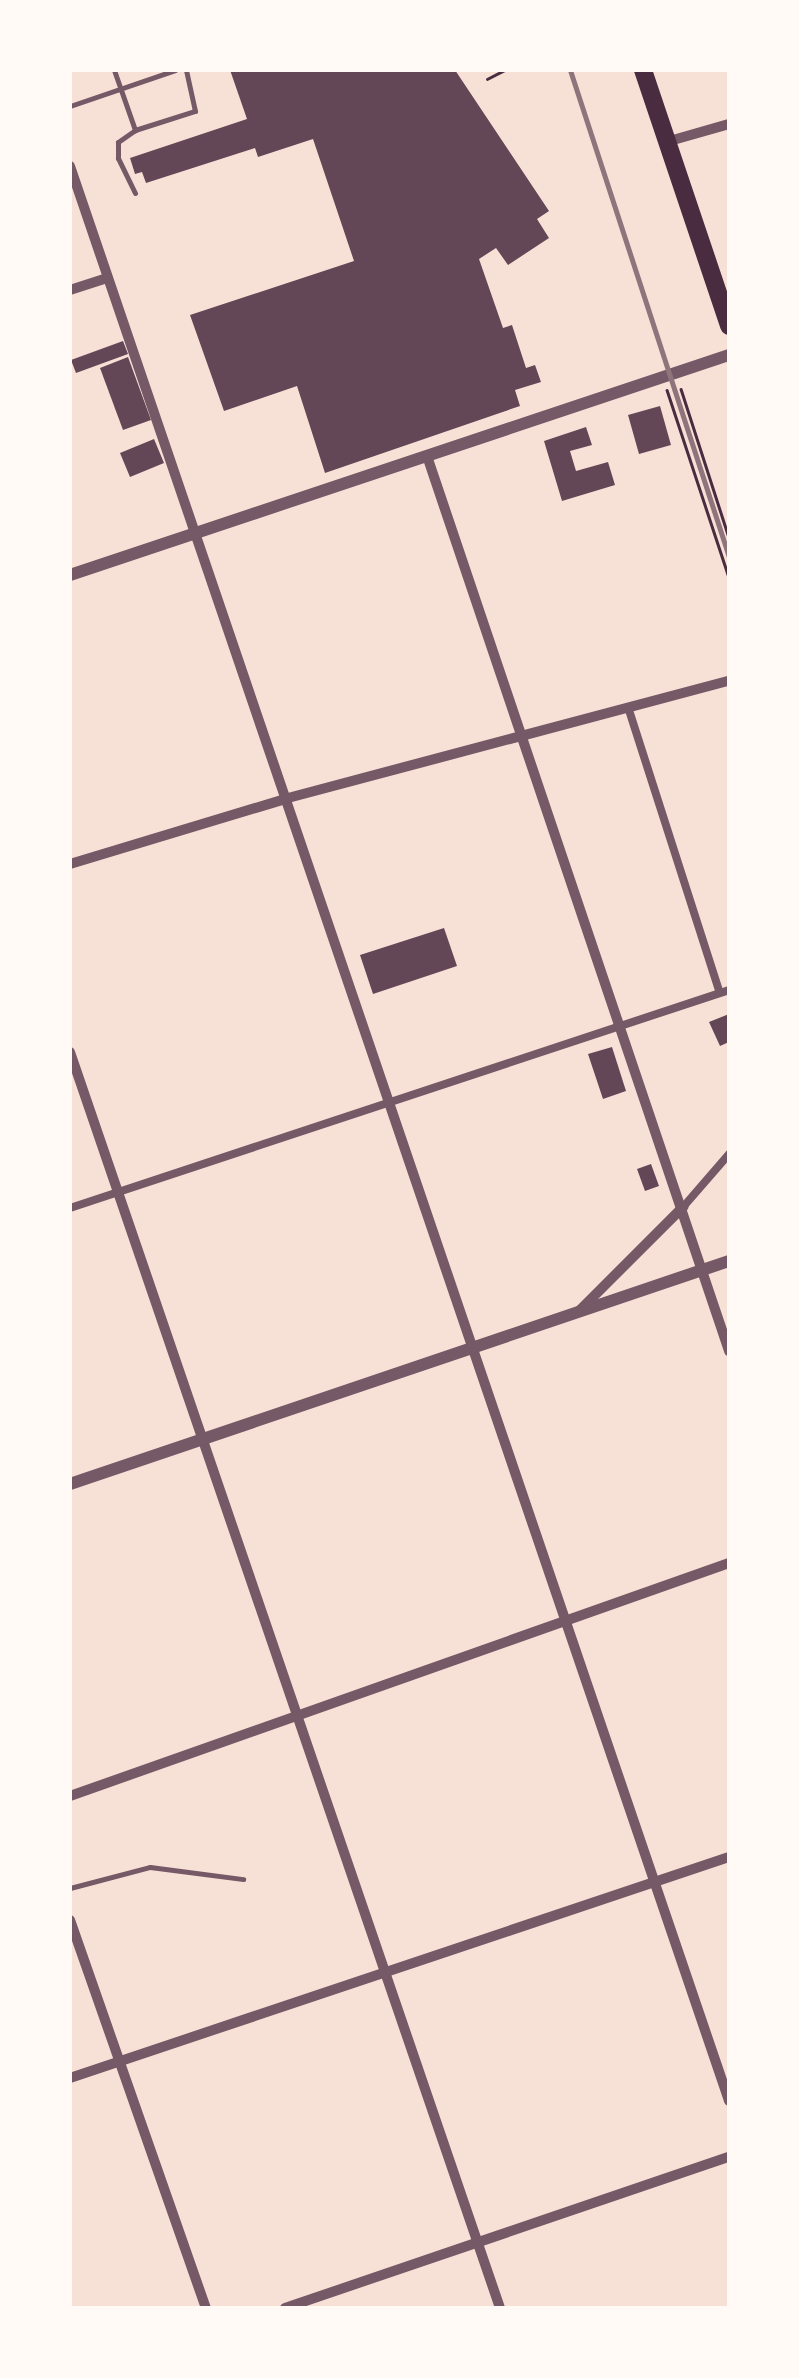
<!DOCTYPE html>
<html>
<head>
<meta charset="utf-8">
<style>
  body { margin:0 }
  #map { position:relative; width:799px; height:2378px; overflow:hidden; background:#f7e1d7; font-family:Spectral,serif }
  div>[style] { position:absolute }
  .building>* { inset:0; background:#644757 }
  .path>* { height:2.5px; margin:-1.25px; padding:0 1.25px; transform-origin:1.25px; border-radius:1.25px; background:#4a2c40 }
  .service>* { height:5px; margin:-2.5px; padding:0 2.5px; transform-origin:2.5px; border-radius:2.5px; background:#755966 }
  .pedestrian>* { height:8px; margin:-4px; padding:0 4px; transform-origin:4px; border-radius:4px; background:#755966 }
  .minor>* { height:10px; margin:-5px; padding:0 5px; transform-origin:5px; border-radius:5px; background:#755966 }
  .tertiary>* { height:12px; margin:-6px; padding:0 6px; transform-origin:6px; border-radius:6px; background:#755966 }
  .primary>* { height:18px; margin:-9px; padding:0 9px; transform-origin:9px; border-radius:9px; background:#4a2c40 }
  .rail>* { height:5px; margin:-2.5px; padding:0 2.5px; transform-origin:2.5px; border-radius:2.5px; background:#8f747c }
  span { translate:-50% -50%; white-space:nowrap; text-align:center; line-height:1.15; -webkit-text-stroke:8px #fffaf5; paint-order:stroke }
  .frame { position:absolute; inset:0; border:72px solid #fffaf5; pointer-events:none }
</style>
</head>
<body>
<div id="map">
  <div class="building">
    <div style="clip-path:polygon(230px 70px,455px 70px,549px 211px,537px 219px,549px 238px,508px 265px,496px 248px,479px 259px,503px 328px,512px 325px,526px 368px,535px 365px,541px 382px,515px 390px,520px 406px,325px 473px,297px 386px,224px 411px,190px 315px,354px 261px,313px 139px,258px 157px,255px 148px,146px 183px,142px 172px,135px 174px,130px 158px,247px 119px)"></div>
    <div style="clip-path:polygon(123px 341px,128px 354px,76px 373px,71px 360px)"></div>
    <div style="clip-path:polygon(128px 357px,151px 420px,123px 430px,100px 368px)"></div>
    <div style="clip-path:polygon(660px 406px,671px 445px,639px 454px,628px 415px)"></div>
    <div style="clip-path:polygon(586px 427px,592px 445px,570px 451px,576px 471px,608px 462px,615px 485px,562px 501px,544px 441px)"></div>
    <div style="clip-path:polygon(154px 439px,164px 463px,130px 477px,120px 453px)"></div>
    <div style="clip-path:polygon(444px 928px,457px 966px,373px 994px,360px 955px)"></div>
    <div style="clip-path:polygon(729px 1014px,729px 1042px,720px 1046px,709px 1022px)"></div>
    <div style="clip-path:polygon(612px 1047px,626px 1091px,603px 1099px,588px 1054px)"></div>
    <div style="clip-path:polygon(651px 1164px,659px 1186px,645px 1191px,637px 1169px)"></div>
  </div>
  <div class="path">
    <div style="left:487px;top:79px;width:20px;rotate:-27deg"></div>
    <div style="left:681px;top:389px;width:157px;rotate:72.1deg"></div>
    <div style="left:667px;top:390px;width:198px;rotate:71.7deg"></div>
  </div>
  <div class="service">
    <div style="left:114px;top:70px;width:64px;rotate:70.7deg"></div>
    <div style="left:70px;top:106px;width:111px;rotate:-18.9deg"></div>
    <div style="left:135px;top:193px;width:39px;rotate:-116deg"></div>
    <div style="left:118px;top:158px;width:16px;rotate:-90deg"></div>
    <div style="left:118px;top:142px;width:21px;rotate:-35deg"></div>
    <div style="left:135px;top:130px;width:63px;rotate:-17.6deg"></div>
    <div style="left:195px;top:111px;width:42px;rotate:-102.4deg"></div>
    <div style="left:70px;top:1888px;width:83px;rotate:-14.7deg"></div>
    <div style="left:150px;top:1867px;width:94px;rotate:7.4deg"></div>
  </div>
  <div class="pedestrian">
    <div style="left:628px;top:707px;width:300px;rotate:72.2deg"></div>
    <div style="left:684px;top:1206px;width:69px;rotate:-49.1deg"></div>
    <div style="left:70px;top:1208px;width:694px;rotate:-18.3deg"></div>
  </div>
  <div class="minor">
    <div style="left:666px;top:142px;width:66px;rotate:-15.9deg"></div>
    <div style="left:70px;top:166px;width:2044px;rotate:71.19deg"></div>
    <div style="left:70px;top:290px;width:39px;rotate:-18deg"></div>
    <div style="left:427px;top:456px;width:945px;rotate:71.35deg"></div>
    <div style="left:70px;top:864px;width:228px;rotate:-16.8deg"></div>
    <div style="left:288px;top:798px;width:456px;rotate:-14.9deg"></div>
    <div style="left:70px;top:1052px;width:1328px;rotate:71.1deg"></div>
    <div style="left:579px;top:1311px;width:148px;rotate:-45deg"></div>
    <div style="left:70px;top:1796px;width:699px;rotate:-19.47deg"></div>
    <div style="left:70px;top:1920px;width:411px;rotate:70.7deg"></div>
    <div style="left:70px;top:2078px;width:695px;rotate:-18.54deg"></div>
    <div style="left:285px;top:2308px;width:469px;rotate:-18.8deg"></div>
  </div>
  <div class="tertiary">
    <div style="left:70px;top:575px;width:695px;rotate:-18.46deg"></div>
    <div style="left:70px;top:1484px;width:696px;rotate:-18.7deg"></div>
  </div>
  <div class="primary">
    <div style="left:643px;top:70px;width:270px;rotate:71.4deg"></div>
  </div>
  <div class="rail">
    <div style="left:570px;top:70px;width:512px;rotate:71.92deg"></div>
  </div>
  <div class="frame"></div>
</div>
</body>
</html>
